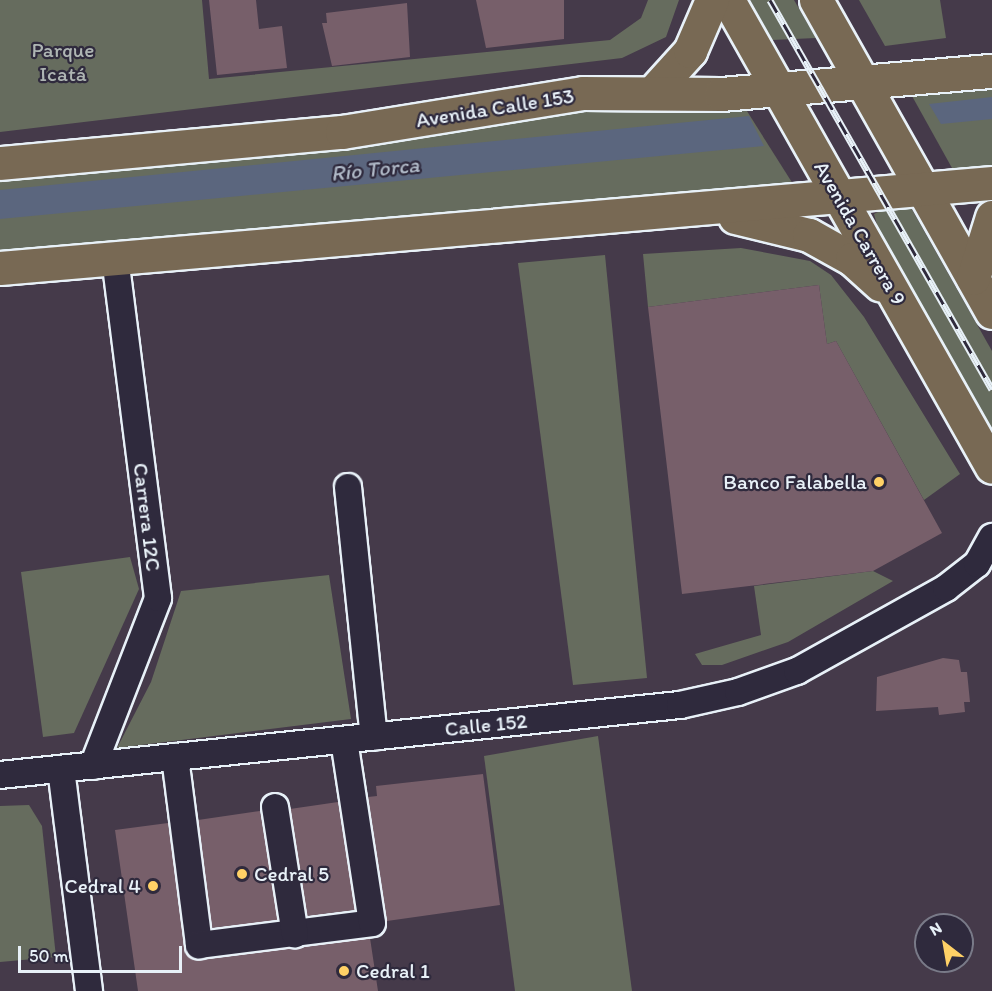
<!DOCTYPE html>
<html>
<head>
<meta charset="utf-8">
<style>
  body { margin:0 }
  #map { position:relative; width:992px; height:991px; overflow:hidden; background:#453a4a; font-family:Itim,sans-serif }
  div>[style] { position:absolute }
  .green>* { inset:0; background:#666c5e }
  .water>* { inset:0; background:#5b667e }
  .building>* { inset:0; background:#775f6a }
  .roads { filter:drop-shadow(2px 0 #e8f1f8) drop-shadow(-2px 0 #e8f1f8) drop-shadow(0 2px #e8f1f8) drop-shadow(0 -2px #e8f1f8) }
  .minor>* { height:26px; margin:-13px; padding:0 13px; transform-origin:13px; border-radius:13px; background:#2f2a3d }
  .primary>* { height:33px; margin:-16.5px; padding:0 16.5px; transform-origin:16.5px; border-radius:16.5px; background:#786954 }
  .rail>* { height:7px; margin-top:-3.5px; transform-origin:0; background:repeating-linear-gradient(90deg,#2f2a3d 0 14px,#e8f1f8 0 28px); box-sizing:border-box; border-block:2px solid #e8f1f8 }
  .dots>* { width:16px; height:16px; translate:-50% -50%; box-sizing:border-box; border:3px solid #2f2a3d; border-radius:50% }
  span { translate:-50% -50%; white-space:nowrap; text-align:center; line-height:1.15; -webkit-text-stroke:4.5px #2f2a3d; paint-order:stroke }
  .park-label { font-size:21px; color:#aeb5b3 }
  .street-label { font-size:21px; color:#e8f1f8 }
  .poi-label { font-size:21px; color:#e8f1f8 }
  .right { translate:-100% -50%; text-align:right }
  .left { translate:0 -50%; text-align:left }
  .water-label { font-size:22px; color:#b0b9c7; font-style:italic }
  .north { position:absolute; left:914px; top:913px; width:60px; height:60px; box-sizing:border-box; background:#2f2a3d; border:2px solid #797a88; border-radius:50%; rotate:329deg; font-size:16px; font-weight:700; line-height:24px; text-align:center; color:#e8f1f8 }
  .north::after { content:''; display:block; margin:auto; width:21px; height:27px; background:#ffd166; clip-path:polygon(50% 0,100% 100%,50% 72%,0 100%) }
  .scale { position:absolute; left:18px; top:946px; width:164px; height:27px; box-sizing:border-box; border:3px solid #e8f1f8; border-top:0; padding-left:8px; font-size:18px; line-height:21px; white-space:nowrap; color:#e8f1f8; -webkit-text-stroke:4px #2f2a3d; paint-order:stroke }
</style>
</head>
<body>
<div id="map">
  <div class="green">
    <div style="clip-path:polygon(0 0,202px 0,209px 79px,610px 40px,641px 18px,648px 0,679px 0,666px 37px,622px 58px,0 132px)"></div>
    <div style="clip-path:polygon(750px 0,794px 0,816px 38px,772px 40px)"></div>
    <div style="clip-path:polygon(859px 0,940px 0,946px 38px,885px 46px)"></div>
    <div style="clip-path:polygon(992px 82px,992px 173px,957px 177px,912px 96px)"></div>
    <div style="clip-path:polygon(584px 107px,745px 108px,793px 184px,0 256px,0 177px)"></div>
    <div style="clip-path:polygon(889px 206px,910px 206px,992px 351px,992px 436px,881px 239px,874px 214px)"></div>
    <div style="clip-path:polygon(741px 248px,810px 261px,831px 275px,864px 317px,960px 474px,924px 500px,836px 341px,827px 344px,819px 285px,648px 307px,643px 254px)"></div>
    <div style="clip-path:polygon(605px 255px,647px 678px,573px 685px,518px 263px)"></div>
    <div style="clip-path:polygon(130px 557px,139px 589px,74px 733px,43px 737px,21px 572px)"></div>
    <div style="clip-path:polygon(873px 571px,893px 581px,788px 642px,722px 665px,702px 665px,695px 654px,761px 635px,754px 586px)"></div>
    <div style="clip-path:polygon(329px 575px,351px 719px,117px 748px,151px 682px,181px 591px)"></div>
    <div style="clip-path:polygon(598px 736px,632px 991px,515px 991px,484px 756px)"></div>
    <div style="clip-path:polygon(29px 805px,42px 826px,56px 957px,0 962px,0 806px)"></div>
  </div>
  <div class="water">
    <div style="clip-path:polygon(992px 97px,992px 119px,941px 124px,929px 104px)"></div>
    <div style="clip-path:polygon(749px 116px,764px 146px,0 219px,0 190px)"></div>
  </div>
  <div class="building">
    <div style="clip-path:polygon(209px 0,256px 0,259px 29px,282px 26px,287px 68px,217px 75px)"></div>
    <div style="clip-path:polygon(476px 0,564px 0,564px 39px,486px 48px)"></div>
    <div style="clip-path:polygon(407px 3px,410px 57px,332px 66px,322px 23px,327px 23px,326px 13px)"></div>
    <div style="clip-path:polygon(819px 285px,827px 344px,836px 341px,942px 533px,873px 571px,682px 594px,648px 307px)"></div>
    <div style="clip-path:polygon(943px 658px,959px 660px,961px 672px,967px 672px,970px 702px,964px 702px,965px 712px,939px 715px,938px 707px,876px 711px,877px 677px)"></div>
    <div style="clip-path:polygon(483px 774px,500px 905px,387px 921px,368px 797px,377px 796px,376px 786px)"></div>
    <div style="clip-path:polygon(338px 802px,355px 910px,307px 916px,290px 809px)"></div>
    <div style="clip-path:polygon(260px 811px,278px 920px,212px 928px,198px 820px)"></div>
    <div style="clip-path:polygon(168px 823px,187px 954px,201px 960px,370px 938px,378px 991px,138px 991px,115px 830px)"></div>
  </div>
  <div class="roads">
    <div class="minor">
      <div style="left:348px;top:487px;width:251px;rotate:84.1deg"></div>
      <div style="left:175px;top:757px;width:190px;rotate:82.7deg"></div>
      <div style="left:199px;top:945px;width:174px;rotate:-7.2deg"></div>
      <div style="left:372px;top:923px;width:185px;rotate:-98.7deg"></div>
      <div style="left:93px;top:766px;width:180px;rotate:-68.8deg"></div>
      <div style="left:158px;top:598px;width:343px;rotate:-97.2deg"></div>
      <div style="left:61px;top:769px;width:224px;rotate:82.8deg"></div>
      <div style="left:0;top:775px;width:684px;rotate:-5.88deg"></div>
      <div style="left:680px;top:705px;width:59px;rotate:-12.6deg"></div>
      <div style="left:738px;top:692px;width:63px;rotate:-19.6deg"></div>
      <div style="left:797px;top:671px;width:171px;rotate:-29.1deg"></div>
      <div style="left:946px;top:588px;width:39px;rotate:-38deg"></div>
      <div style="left:977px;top:564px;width:31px;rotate:-61deg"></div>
      <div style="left:275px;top:807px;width:129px;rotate:81.1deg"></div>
    </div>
    <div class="primary">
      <div style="left:728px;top:0;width:536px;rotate:60.52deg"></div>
      <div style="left:816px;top:0;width:358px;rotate:60.6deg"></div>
      <div style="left:652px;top:93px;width:57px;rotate:-47.9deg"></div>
      <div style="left:690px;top:51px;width:56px;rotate:-66.7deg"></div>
      <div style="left:0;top:163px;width:343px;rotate:-5.2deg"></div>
      <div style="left:342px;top:132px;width:244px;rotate:-9.2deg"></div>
      <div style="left:583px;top:93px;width:138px;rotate:0.4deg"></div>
      <div style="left:721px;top:94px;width:272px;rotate:-4.9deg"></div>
      <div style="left:735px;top:217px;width:76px;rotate:13.7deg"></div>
      <div style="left:809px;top:235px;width:49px;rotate:29.2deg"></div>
      <div style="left:852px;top:259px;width:38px;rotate:42deg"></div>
      <div style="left:0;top:268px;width:996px;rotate:-4.9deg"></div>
      <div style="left:973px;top:278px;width:64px;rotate:-72.7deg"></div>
    </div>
  </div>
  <div class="rail">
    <div style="left:770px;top:0;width:448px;rotate:60.3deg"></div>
  </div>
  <div class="dots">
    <div style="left:879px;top:482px;background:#ffd166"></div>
    <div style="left:242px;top:874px;background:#ffd166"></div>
    <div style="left:153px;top:886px;background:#ffd166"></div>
    <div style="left:344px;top:971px;background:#ffd166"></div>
  </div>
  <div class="park-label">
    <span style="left:63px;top:62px">Parque<br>Icatá</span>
  </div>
  <div class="street-label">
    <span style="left:495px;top:108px;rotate:-9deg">Avenida Calle 153</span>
    <span style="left:860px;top:233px;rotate:60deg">Avenida Carrera 9</span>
    <span style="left:147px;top:517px;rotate:83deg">Carrera 12C</span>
    <span style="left:486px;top:725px;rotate:-6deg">Calle 152</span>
  </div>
  <div class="poi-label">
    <span class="right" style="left:867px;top:482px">Banco Falabella</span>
    <span class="left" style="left:254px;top:874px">Cedral 5</span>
    <span class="right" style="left:141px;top:886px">Cedral 4</span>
    <span class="left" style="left:356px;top:971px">Cedral 1</span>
  </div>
  <div class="water-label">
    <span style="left:375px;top:169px;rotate:-6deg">Río Torca</span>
  </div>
  <div class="north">N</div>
  <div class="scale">50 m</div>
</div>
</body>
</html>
